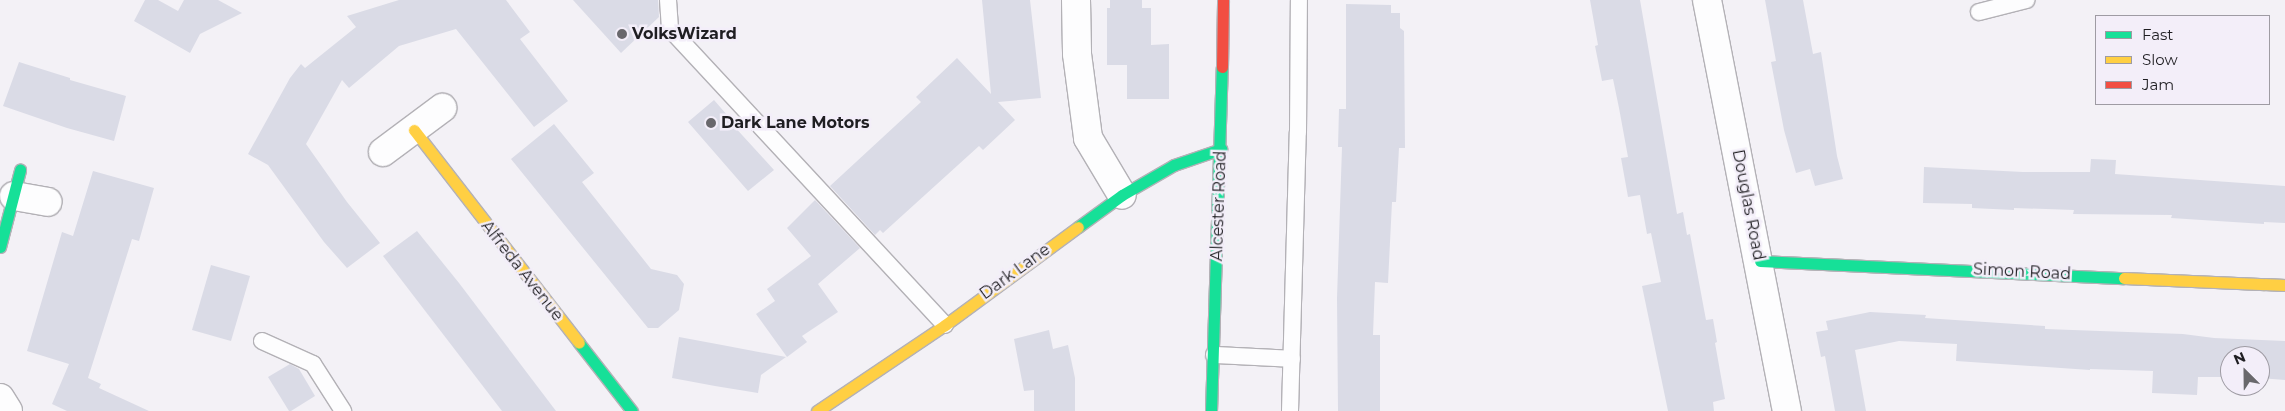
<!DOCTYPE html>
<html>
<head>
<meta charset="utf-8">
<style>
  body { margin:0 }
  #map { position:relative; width:2285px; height:411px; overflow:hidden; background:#f3f1f6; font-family:Montserrat,sans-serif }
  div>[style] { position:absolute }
  .building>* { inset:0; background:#dadbe6 }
  .roads { filter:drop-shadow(1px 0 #b3b1b6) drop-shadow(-1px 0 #b3b1b6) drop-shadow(0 1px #b3b1b6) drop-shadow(0 -1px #b3b1b6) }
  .lane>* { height:16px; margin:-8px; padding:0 8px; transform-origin:8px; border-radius:8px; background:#fdfdfe }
  .street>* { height:28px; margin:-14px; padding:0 14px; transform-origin:14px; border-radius:14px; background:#fdfdfe }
  .fast>* { height:11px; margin:-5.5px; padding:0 5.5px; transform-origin:5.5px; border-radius:5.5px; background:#16e098 }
  .slow>* { height:11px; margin:-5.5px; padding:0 5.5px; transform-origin:5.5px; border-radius:5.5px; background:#ffcf43 }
  .jam>* { height:11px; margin:-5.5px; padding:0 5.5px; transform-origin:5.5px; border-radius:5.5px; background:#f24e42 }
  .dots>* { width:14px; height:14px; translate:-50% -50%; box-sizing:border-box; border:2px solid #f3eef9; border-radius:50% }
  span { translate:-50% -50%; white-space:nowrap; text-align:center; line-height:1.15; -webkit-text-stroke:5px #f3eef9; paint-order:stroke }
  .poi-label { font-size:16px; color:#1f1e22; font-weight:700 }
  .left { translate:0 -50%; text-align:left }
  .street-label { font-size:16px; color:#1f1e22 }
  .legend { position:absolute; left:2095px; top:15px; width:175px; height:90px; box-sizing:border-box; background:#f3eef9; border:1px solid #9e9ba3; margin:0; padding:6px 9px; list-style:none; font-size:15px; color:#1f1e22 }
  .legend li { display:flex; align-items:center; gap:10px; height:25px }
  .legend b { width:25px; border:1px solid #9e9ba3 }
  .north { position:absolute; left:2220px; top:346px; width:50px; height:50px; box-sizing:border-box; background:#f3eef9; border:1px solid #9e9ba3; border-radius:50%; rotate:337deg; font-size:14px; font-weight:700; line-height:20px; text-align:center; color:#1f1e22 }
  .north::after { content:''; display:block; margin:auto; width:18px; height:22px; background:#69686c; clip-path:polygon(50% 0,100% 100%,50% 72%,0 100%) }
</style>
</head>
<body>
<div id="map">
  <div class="building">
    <div style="clip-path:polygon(145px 0,158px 0,178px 11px,184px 0,218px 0,242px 13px,200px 34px,190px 53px,134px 21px)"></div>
    <div style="clip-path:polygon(399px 0,506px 0,530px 32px,520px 39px,568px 101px,534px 127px,456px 29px,399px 46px,349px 88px,342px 80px,306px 144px,347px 202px,380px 243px,347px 268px,324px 242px,268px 165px,248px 154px,290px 78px,301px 64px,305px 68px,356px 27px,347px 16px)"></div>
    <div style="clip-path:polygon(573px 0,658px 0,659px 17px,621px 53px)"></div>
    <div style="clip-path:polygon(982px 0,1030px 0,1041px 98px,998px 102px,1015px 120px,983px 150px,979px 146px,883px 233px,880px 230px,875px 235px,830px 186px,921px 102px,916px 97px,957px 58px,991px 94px)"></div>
    <div style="clip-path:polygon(1110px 0,1142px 0,1142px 8px,1151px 8px,1151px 45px,1169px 44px,1169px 99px,1127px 99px,1127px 65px,1107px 65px,1107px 8px,1110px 8px)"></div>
    <div style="clip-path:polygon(1590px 0,1640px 0,1677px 214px,1683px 212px,1687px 235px,1690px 234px,1706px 320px,1713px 319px,1717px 342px,1715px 343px,1725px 399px,1713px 402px,1714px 411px,1668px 411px,1642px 286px,1661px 282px,1651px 233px,1647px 234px,1640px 195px,1628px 197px,1621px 158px,1628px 157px,1619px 108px,1613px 79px,1602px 81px,1595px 46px,1598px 45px)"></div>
    <div style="clip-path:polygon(1765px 0,1803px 0,1813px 54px,1821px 52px,1837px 156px,1843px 179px,1815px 186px,1810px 169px,1796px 173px,1784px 130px,1771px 62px,1776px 61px)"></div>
    <div style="clip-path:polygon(1346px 4px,1391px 5px,1391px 13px,1400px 13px,1400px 28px,1404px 31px,1405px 148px,1399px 148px,1396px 202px,1392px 202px,1388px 283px,1375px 282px,1373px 335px,1380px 335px,1380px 411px,1338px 411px,1337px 298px,1342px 147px,1338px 147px,1339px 109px,1346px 109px)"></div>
    <div style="clip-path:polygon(19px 62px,70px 78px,70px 80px,126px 96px,114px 141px,67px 128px,3px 106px)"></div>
    <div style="clip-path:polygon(714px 100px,734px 123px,732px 124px,774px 170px,748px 191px,688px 122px)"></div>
    <div style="clip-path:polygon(554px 124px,594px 173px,582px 182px,651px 269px,677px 275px,684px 284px,679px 310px,658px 328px,648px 328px,511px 159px)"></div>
    <div style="clip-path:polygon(2091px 159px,2116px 160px,2115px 174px,2285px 186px,2285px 223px,2264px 222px,2264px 224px,2171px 218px,2172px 215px,2073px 214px,2074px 210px,2014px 208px,2014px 210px,1972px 208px,1972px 204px,1923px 203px,1924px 167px,2023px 172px,2090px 172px)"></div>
    <div style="clip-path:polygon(93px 171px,154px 188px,139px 241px,132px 239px,88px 378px,101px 384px,99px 388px,149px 411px,67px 411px,52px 404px,69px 364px,27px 351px,62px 232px,73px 236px)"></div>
    <div style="clip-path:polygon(815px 200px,860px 248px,818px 284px,838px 312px,802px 336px,807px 342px,787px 357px,756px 314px,775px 301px,767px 289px,811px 256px,787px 228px)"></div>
    <div style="clip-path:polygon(417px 231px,459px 283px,556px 411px,502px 411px,383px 256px)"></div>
    <div style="clip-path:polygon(211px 265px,250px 276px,231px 341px,192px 330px)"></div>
    <div style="clip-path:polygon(1870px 312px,1926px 315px,1925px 318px,2045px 326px,2045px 329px,2183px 334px,2214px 338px,2285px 341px,2285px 380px,2260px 378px,2260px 356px,2230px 356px,2230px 377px,2198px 377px,2197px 395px,2152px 393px,2153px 371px,2090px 369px,2090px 370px,1956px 361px,1957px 344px,1899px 341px,1855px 350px,1866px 411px,1835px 411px,1825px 356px,1821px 357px,1816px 332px,1828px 330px,1826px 321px)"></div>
    <div style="clip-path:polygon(1049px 330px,1053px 349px,1068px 345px,1075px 378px,1075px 411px,1034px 411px,1034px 390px,1024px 391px,1014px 339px)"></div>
    <div style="clip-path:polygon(679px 337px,722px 345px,786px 357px,761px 375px,758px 393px,715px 386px,672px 378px)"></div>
    <div style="clip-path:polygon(290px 364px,299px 369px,315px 396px,291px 411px,289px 411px,268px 377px)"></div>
  </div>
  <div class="roads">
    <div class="lane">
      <div style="left:668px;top:0;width:29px;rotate:86deg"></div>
      <div style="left:670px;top:29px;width:404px;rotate:47.1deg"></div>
      <div style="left:1979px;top:12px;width:49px;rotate:-14.3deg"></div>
      <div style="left:262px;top:341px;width:56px;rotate:24.3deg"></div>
      <div style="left:313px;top:364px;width:56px;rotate:57.4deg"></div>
      <div style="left:1214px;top:355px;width:78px;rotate:2.9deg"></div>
      <div style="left:1290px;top:411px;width:279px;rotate:-88.4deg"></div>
      <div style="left:1298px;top:132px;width:132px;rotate:-89.6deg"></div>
    </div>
    <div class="street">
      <div style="left:1076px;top:0;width:54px;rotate:88.9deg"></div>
      <div style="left:1077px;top:54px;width:85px;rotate:82.5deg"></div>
      <div style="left:1088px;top:138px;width:66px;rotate:59.2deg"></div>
      <div style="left:1707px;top:0;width:419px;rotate:79deg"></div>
      <div style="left:383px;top:152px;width:74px;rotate:-36.7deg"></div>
      <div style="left:14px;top:196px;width:34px;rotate:10deg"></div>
      <div style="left:0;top:398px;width:15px;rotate:58deg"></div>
    </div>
    <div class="fast">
      <div style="left:1078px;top:227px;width:54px;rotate:-36deg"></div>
      <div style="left:1122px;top:195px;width:60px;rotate:-30deg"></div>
      <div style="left:1174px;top:165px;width:50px;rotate:-18.8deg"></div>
      <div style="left:0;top:247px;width:80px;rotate:-75.4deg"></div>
      <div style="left:1760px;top:261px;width:364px;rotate:2.7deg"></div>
      <div style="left:579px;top:343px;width:86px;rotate:52.1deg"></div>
      <div style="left:1211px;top:411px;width:344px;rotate:-88.2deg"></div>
    </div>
    <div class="slow">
      <div style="left:414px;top:130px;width:269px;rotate:52.2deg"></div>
      <div style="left:2124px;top:278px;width:161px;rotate:2.5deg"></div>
      <div style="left:817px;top:411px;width:154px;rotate:-33.9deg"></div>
      <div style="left:945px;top:325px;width:165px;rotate:-36.4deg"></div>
    </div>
    <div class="jam">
      <div style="left:1222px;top:67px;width:67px;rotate:-89.1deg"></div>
    </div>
  </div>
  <div class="dots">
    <div style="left:622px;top:34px;background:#69686c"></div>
    <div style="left:711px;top:123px;background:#69686c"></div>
  </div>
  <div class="poi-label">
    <span class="left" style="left:632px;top:34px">VolksWizard</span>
    <span class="left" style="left:721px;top:123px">Dark Lane Motors</span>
  </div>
  <div class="street-label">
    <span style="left:1748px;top:205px;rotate:79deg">Douglas Road</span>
    <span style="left:1219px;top:206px;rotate:-88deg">Alcester Road</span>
    <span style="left:522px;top:271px;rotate:52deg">Alfreda Avenue</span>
    <span style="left:1015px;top:272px;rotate:-36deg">Dark Lane</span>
    <span style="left:2022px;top:272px;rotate:3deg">Simon Road</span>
  </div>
  <ul class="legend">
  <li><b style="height:6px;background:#16e098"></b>Fast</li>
  <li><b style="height:6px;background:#ffcf43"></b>Slow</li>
  <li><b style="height:6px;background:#f24e42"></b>Jam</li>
  </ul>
  <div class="north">N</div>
</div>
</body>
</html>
